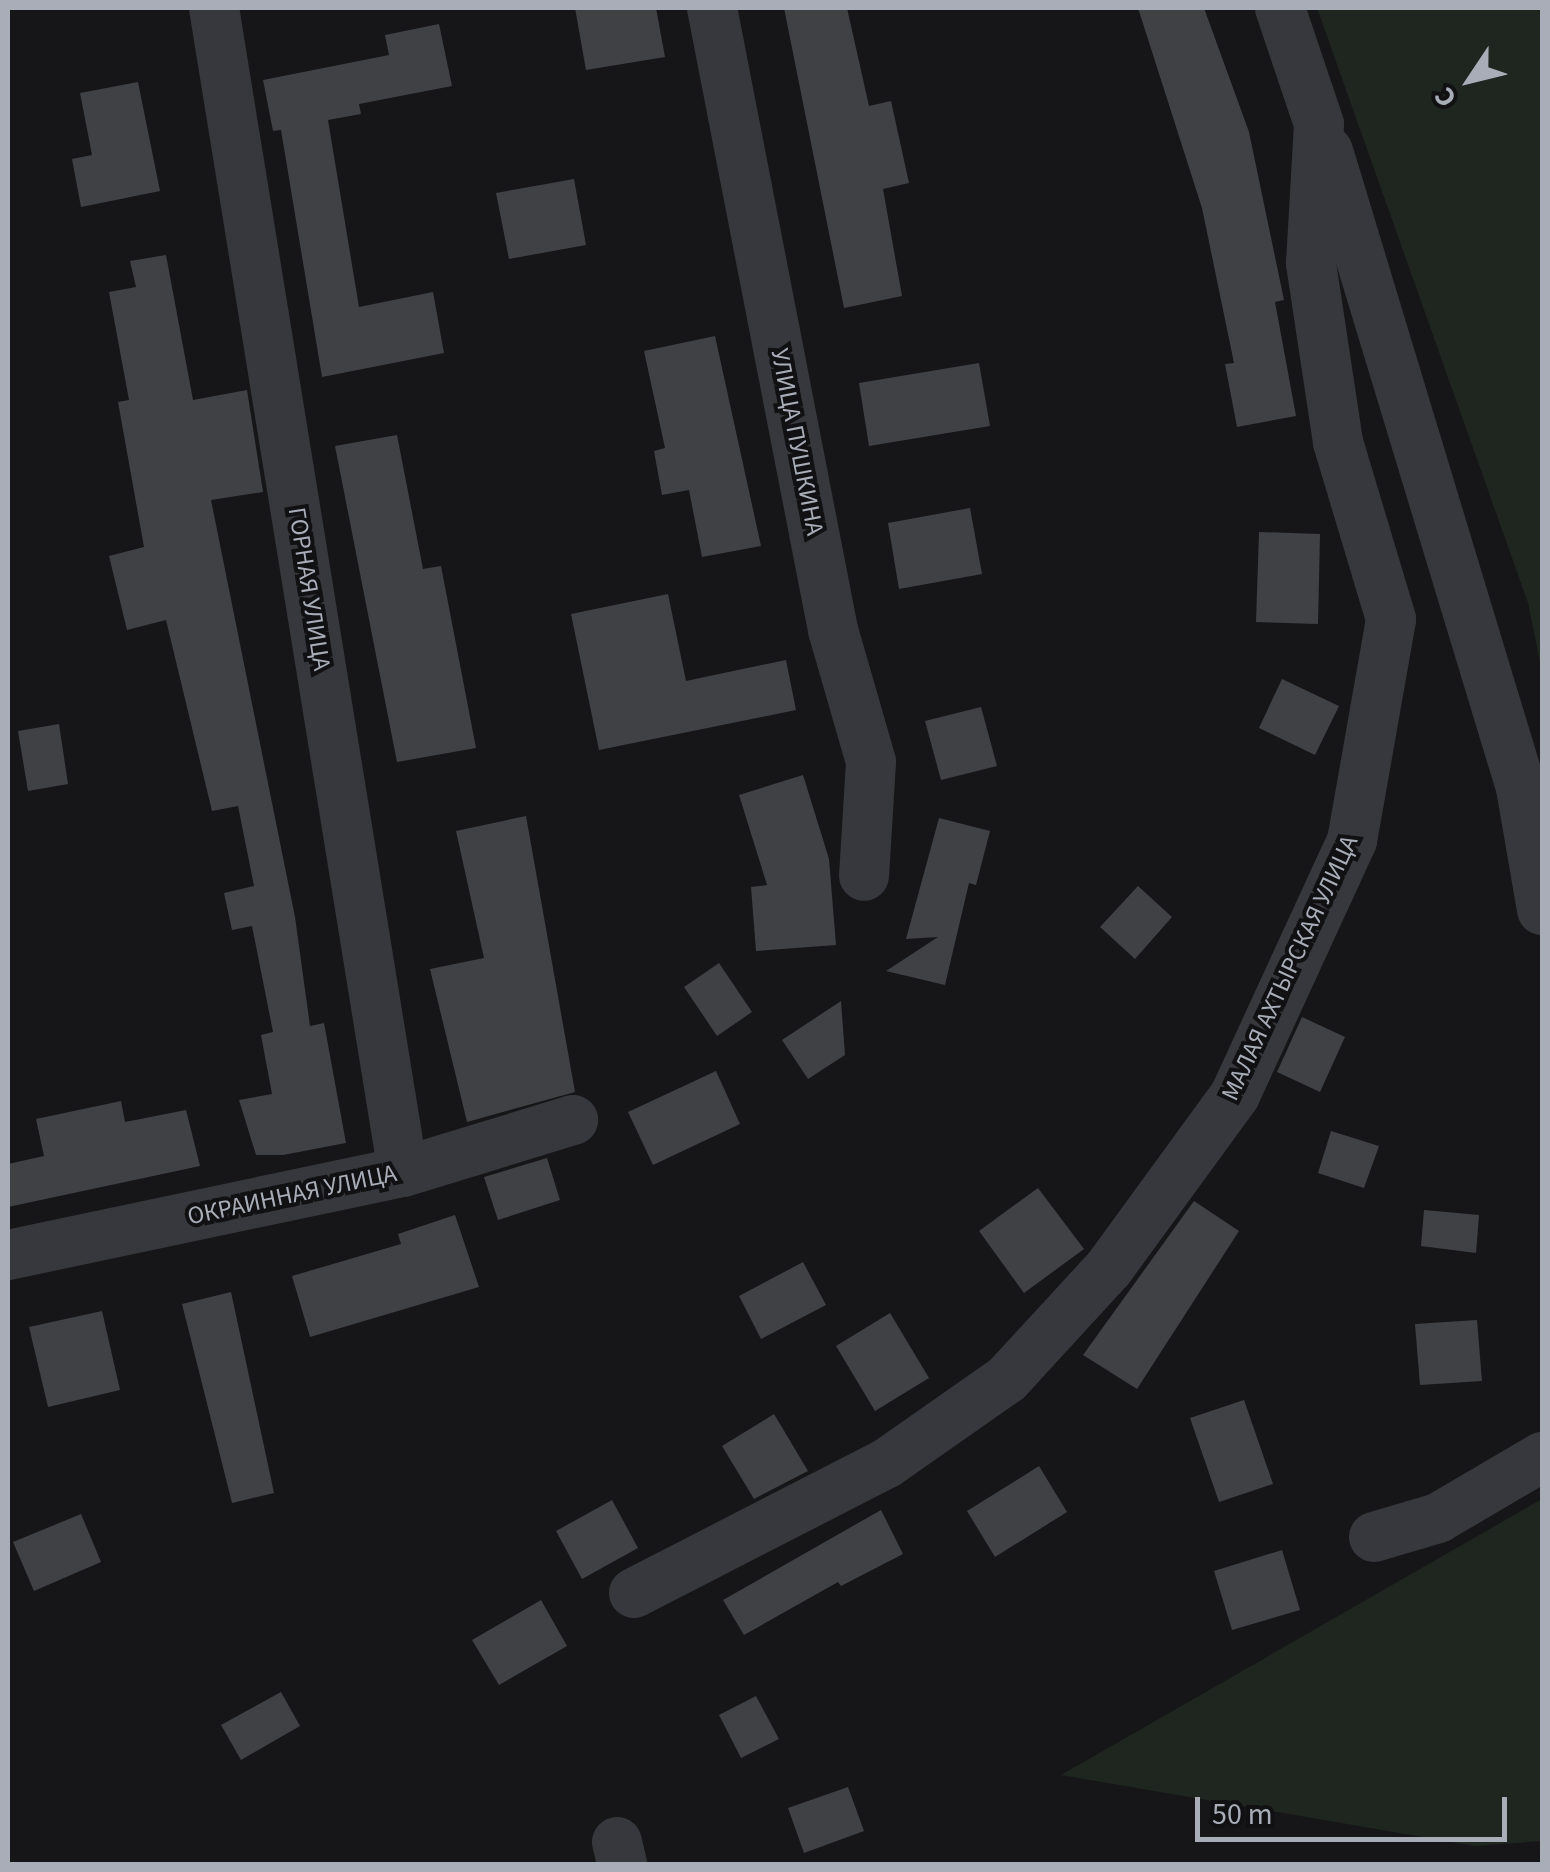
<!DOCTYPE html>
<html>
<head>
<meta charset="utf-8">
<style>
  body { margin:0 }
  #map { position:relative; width:1550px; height:1872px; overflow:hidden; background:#161618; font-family:"Source Sans 3",sans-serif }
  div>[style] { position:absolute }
  .green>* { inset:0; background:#1e261f }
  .building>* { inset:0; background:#404145 }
  .minor>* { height:50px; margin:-25px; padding:0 25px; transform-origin:25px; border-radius:25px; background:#37383d }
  span { translate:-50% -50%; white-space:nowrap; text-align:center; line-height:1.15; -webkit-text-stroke:8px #111113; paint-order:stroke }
  .street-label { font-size:25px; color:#a8adb8 }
  .frame { position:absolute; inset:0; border:10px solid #a8adb8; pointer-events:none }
  .north { position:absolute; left:1420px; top:30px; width:100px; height:100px; -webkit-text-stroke:8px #111113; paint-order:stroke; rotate:235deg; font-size:28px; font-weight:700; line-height:40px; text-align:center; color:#a8adb8 }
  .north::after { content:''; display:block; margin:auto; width:35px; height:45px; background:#a8adb8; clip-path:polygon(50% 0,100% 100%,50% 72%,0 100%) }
  .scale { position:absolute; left:1195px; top:1797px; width:312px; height:45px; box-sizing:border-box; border:5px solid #a8adb8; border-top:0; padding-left:12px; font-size:30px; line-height:35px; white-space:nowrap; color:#a8adb8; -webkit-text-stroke:8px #111113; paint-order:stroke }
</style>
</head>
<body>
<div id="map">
  <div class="green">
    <div style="clip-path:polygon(1317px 8px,1542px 8px,1542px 672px,1528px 603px)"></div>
    <div style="clip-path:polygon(1542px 1499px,1542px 1841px,1475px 1846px,1061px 1775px)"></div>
  </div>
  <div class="building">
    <div style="clip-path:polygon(575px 8px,656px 8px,665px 57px,586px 70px)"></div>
    <div style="clip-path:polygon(784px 8px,847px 8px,869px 106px,891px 101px,909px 183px,883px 189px,902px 296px,844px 308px)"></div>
    <div style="clip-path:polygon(1138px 8px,1204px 8px,1249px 132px,1284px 300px,1275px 302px,1296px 416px,1237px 427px,1225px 364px,1234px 363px,1202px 208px)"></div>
    <div style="clip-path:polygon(439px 24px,452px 86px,359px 104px,361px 114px,328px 120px,359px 307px,433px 292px,444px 353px,322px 377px,281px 130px,273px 131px,263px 80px,389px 55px,385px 35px)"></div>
    <div style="clip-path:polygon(138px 82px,160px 191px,81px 207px,72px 159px,92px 155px,80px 93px)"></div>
    <div style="clip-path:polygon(574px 179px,586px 245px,509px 259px,496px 193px)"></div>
    <div style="clip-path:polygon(166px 255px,193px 400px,247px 390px,263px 492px,211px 500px,295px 917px,310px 1026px,324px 1023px,346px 1143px,283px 1155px,256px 1155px,239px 1100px,272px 1094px,261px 1035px,273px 1032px,252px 926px,232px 930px,224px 893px,254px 886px,238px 806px,212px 811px,166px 620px,127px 630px,109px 556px,144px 547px,118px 402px,129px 400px,109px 292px,136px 287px,130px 261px)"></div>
    <div style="clip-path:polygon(715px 336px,761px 546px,702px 557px,689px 490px,662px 495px,654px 451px,665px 448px,644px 351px)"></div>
    <div style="clip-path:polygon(979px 363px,990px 426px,869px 446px,859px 383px)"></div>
    <div style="clip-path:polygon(397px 435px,423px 569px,441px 566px,476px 748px,397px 762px,335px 446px)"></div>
    <div style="clip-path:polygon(970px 508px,982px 574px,899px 589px,888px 523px)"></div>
    <div style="clip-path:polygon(1259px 532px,1320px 534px,1318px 624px,1256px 622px)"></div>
    <div style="clip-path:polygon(668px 594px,686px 681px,786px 660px,796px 710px,599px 750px,571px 614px)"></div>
    <div style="clip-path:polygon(1282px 679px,1339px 706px,1315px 755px,1259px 728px)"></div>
    <div style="clip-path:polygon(981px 707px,997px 766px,941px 780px,925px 721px)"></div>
    <div style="clip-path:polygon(59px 724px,68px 784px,28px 791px,18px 731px)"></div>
    <div style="clip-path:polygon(803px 775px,829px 859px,836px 945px,756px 951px,751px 887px,767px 885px,739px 795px)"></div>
    <div style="clip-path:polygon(526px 816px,575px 1092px,467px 1122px,430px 969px,484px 958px,456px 831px)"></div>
    <div style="clip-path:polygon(939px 818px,990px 831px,976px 885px,969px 883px,945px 985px,886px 971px,938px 937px,906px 939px)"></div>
    <div style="clip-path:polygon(1138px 886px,1172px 917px,1135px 959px,1100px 927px)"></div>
    <div style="clip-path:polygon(719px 963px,752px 1012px,717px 1036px,684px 987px)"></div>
    <div style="clip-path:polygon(841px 1001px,845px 1055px,808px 1079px,782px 1040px)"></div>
    <div style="clip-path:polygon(1302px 1017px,1345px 1037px,1320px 1092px,1277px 1072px)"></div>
    <div style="clip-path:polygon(716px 1071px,740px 1124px,653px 1165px,628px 1112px)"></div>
    <div style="clip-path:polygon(121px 1101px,125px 1122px,186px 1110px,200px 1166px,8px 1207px,8px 1164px,44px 1156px,36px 1119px)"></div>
    <div style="clip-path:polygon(1331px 1131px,1379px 1146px,1364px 1188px,1318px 1173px)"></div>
    <div style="clip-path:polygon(547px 1158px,560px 1200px,498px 1220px,484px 1177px)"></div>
    <div style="clip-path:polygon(1038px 1188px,1084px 1249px,1024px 1293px,979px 1231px)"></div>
    <div style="clip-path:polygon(1194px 1201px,1239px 1231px,1137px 1389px,1083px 1355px)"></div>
    <div style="clip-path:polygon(1424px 1210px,1479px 1215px,1476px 1253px,1421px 1246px)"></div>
    <div style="clip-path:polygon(455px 1215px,479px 1287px,310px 1337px,292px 1276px,401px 1244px,398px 1234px)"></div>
    <div style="clip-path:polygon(803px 1262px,826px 1305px,761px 1339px,739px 1296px)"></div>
    <div style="clip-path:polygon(231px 1292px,274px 1493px,232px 1503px,182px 1304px)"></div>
    <div style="clip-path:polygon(102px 1311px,120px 1390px,48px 1407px,29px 1327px)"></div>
    <div style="clip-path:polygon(890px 1313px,929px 1378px,875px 1411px,836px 1346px)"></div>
    <div style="clip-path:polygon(1477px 1320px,1482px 1381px,1420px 1385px,1415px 1324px)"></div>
    <div style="clip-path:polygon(1244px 1400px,1273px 1484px,1219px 1502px,1190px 1418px)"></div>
    <div style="clip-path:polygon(774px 1414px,808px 1471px,754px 1499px,722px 1446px)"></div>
    <div style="clip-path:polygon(1039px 1466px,1067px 1512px,995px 1557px,967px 1511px)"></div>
    <div style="clip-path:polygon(612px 1500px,638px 1548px,582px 1579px,556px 1531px)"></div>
    <div style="clip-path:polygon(881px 1510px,903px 1554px,841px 1586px,838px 1582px,744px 1635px,723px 1600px)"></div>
    <div style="clip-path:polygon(81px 1514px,101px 1562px,34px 1591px,13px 1542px)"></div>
    <div style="clip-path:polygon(1282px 1550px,1300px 1610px,1232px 1630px,1214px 1571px)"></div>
    <div style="clip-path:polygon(541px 1600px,567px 1646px,499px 1685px,472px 1640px)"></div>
    <div style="clip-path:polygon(281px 1692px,300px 1726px,241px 1760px,221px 1725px)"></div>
    <div style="clip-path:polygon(756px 1696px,779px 1739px,741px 1758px,719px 1715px)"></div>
    <div style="clip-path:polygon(848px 1787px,864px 1831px,804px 1853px,788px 1808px)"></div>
  </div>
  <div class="minor">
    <div style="left:214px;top:8px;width:1179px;rotate:80.78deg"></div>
    <div style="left:712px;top:8px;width:634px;rotate:78.99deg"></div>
    <div style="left:833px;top:630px;width:137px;rotate:73.9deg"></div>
    <div style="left:871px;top:762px;width:114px;rotate:93.5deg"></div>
    <div style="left:1328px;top:151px;width:666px;rotate:73.14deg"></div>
    <div style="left:1521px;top:788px;width:124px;rotate:80.2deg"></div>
    <div style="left:8px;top:1255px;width:404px;rotate:-11.9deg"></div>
    <div style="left:403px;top:1172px;width:178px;rotate:-17deg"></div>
    <div style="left:1374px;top:1537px;width:67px;rotate:-16.5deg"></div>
    <div style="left:1438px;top:1518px;width:121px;rotate:-30.4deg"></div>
    <div style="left:634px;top:1593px;width:284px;rotate:-27.2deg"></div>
    <div style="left:887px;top:1463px;width:146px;rotate:-35deg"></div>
    <div style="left:1007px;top:1379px;width:151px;rotate:-47.4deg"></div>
    <div style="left:1109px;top:1268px;width:214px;rotate:-53.9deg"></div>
    <div style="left:1235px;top:1095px;width:280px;rotate:-65.3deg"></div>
    <div style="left:1352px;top:841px;width:225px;rotate:-80deg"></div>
    <div style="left:1391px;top:619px;width:185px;rotate:-106.7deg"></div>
    <div style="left:1338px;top:442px;width:181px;rotate:-98.6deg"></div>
    <div style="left:1311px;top:263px;width:139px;rotate:-86.7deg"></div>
    <div style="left:1319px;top:124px;width:122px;rotate:-108.6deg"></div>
    <div style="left:617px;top:1842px;width:23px;rotate:77deg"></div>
  </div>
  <div class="street-label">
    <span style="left:797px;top:442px;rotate:79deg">УЛИЦА ПУШКИНА</span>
    <span style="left:309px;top:589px;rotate:81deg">ГОРНАЯ УЛИЦА</span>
    <span style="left:1290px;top:968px;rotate:-65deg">МАЛАЯ АХТЫРСКАЯ УЛИЦА</span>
    <span style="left:292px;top:1195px;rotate:-12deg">ОКРАИННАЯ УЛИЦА</span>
  </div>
  <div class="frame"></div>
  <div class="north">С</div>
  <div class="scale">50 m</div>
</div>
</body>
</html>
